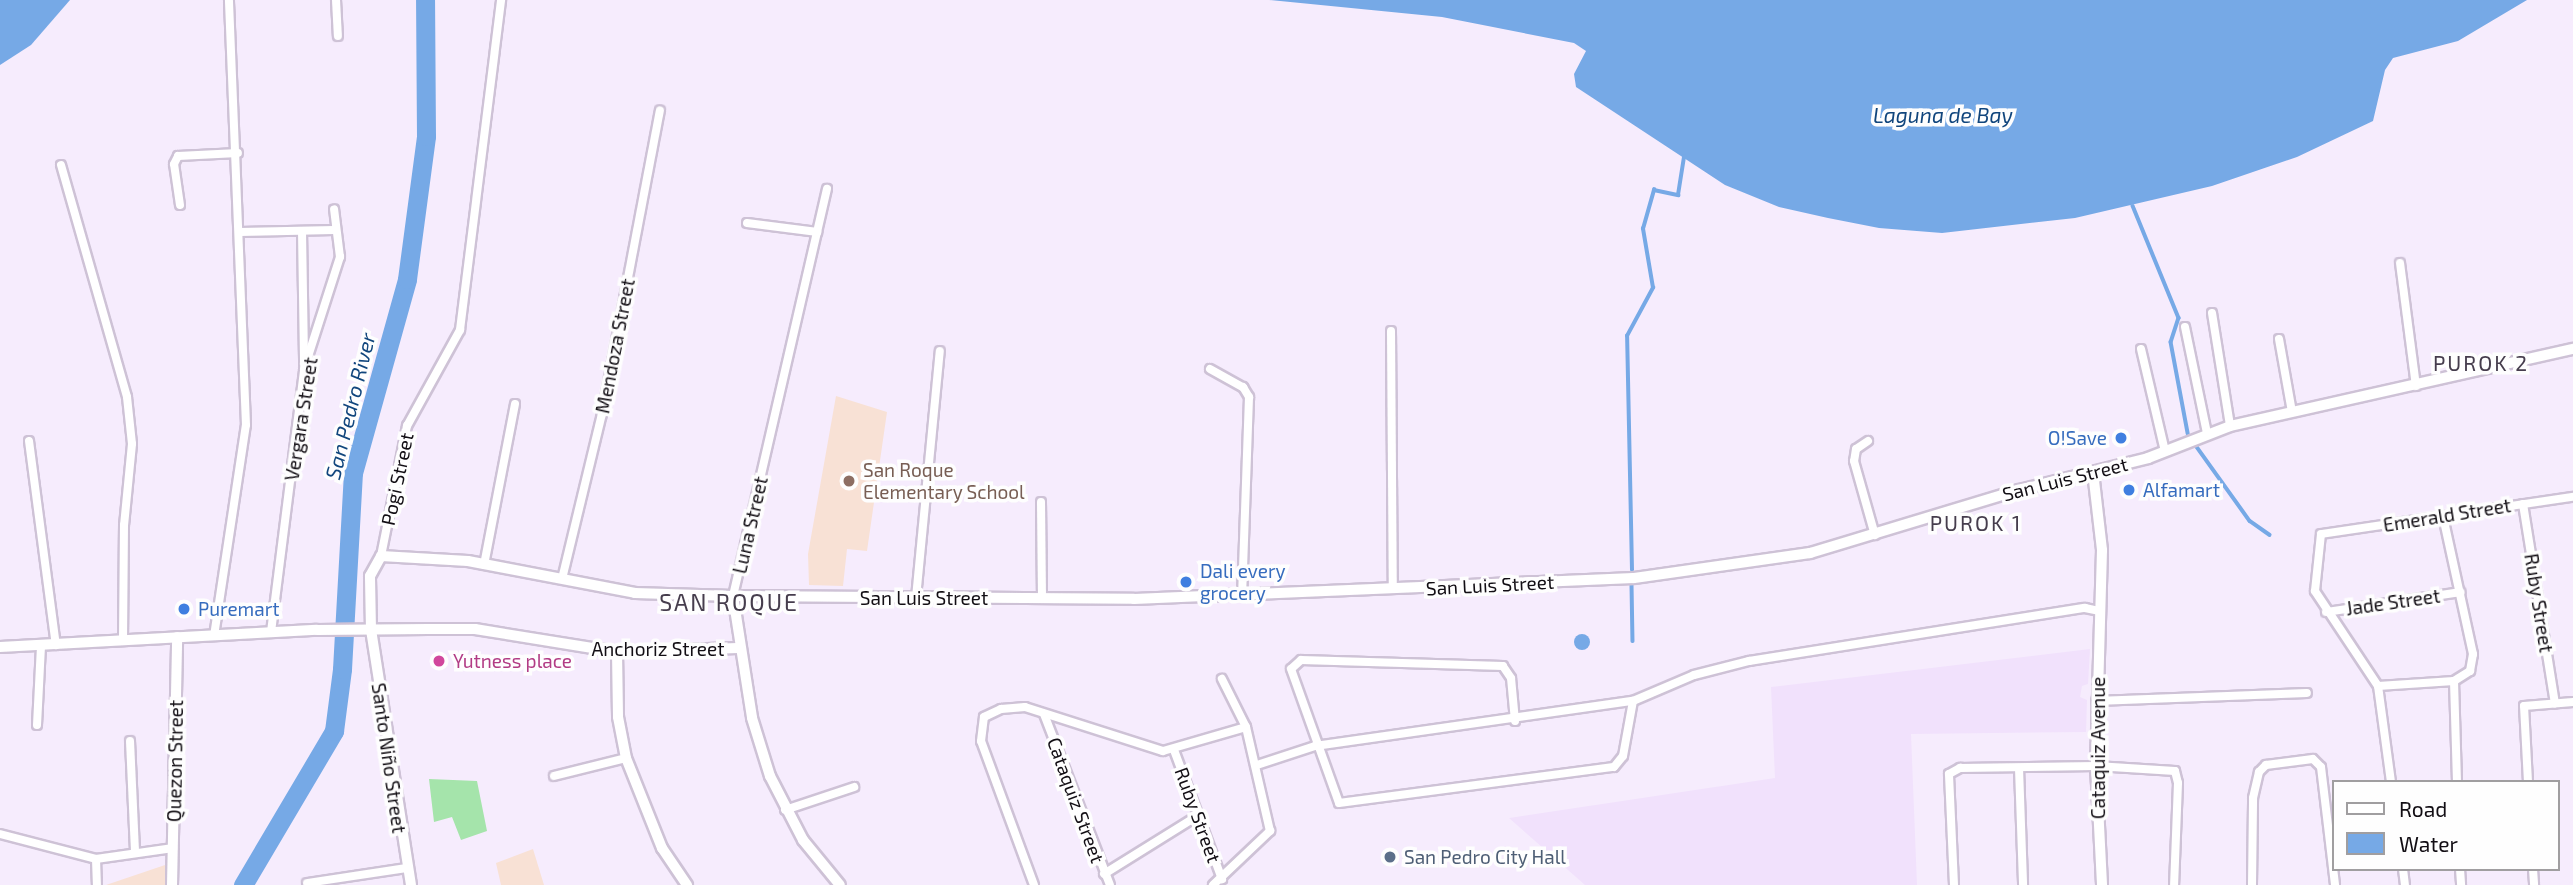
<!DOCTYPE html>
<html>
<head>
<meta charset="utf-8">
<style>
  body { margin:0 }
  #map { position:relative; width:2573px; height:885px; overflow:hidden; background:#f6ecfd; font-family:"Exo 2",sans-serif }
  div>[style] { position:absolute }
  .built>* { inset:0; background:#f1e1fc }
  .education>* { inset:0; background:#f8e1d5 }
  .green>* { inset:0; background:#a5e4ab }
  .water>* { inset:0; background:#76a9e6 }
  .round { border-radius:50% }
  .stream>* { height:3.5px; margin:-1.75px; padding:0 1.75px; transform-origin:1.75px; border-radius:1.75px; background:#76a9e6 }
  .river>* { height:19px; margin:-9.5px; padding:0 9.5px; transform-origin:9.5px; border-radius:9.5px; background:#76a9e6 }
  .roads { filter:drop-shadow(2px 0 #cec2d6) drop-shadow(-2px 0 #cec2d6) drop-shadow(0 2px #cec2d6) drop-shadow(0 -2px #cec2d6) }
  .minor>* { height:8px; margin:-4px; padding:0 4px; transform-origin:4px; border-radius:4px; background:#fff }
  .tertiary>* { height:10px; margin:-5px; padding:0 5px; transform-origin:5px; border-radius:5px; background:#fff }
  .dots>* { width:19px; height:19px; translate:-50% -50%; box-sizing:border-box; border:4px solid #fefefe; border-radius:50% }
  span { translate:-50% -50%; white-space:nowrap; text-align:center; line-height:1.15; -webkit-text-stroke:7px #fefefe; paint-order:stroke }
  .street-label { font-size:19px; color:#120e14 }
  .shop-label { font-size:19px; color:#366cbe }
  .right { translate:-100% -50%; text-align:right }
  .left { translate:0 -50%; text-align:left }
  .education-label { font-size:19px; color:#785e54 }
  .hotel-label { font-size:19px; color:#b23c85 }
  .service-label { font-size:19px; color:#4e5e75 }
  .water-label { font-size:21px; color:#11467d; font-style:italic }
  .neighbourhood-label { font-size:21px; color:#463d4d; letter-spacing:2px }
  .quarter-label { font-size:23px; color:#463d4d; letter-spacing:2px }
  .legend { position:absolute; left:2332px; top:780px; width:228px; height:91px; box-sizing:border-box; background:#fefefe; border:2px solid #a09ea0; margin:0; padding:9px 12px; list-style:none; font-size:21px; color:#120e14 }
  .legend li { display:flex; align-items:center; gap:14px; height:35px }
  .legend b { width:35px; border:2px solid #a09ea0 }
</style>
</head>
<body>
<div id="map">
  <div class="built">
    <div style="clip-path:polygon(2090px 649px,2088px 684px,2082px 686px,2080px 697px,2087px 700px,2086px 732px,1911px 734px,1917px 885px,1585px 885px,1509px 818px,1775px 778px,1771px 687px)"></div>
  </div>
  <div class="education">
    <div style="clip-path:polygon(836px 396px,887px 412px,867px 551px,847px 549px,843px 586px,809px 585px,808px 554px)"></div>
    <div style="clip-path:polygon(533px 849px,544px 885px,501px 885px,496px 863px)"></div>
    <div style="clip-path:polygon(165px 865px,165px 885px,106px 885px)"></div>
  </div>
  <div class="green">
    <div style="clip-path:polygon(429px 779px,477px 781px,487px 831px,461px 840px,452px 817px,434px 822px)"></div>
  </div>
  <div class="water">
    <div style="clip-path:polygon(0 0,70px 0,31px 45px,0 65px)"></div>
    <div style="clip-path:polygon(1269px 0,2527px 0,2458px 41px,2393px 58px,2385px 70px,2373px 121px,2297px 157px,2212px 186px,2075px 218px,1942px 233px,1879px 228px,1828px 218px,1779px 207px,1725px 185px,1576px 87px,1574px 74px,1586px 51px,1574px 43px,1442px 17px)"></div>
    <div class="round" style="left:1574px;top:634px;width:16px;height:16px"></div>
  </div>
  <div class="stream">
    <div style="left:2133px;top:206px;width:121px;rotate:67.7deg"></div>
    <div style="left:2179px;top:318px;width:25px;rotate:108deg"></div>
    <div style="left:2171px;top:342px;width:93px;rotate:79.4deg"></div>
    <div style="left:2197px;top:447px;width:91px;rotate:54.4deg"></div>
    <div style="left:2250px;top:521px;width:24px;rotate:35deg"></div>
    <div style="left:1632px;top:570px;width:234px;rotate:-91.2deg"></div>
    <div style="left:1627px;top:336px;width:55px;rotate:-61.6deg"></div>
    <div style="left:1653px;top:288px;width:60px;rotate:-99.6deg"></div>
    <div style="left:1643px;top:229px;width:41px;rotate:-74.2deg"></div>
    <div style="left:1654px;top:190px;width:25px;rotate:12deg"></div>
    <div style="left:1678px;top:195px;width:39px;rotate:-81deg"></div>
    <div style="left:1632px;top:585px;width:56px;rotate:89deg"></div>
  </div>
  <div class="river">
    <div style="left:243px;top:885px;width:179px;rotate:-59.4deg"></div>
    <div style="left:334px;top:731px;width:63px;rotate:-82.6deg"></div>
    <div style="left:342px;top:669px;width:196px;rotate:-86.8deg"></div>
    <div style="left:353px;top:473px;width:201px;rotate:-74.4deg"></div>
    <div style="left:407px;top:279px;width:144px;rotate:-82.4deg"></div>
    <div style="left:426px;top:136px;width:136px;rotate:-90.4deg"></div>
  </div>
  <div class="roads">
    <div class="minor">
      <div style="left:336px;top:0;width:36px;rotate:87deg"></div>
      <div style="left:61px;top:165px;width:241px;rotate:74.1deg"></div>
      <div style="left:127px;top:397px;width:47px;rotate:83.9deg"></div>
      <div style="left:132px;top:444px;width:81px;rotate:95.6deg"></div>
      <div style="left:124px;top:525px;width:115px;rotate:90.5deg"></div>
      <div style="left:180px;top:205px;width:41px;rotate:-98.3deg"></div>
      <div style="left:174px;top:164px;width:9px;rotate:-63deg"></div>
      <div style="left:178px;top:156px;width:60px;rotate:-2.9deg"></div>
      <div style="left:747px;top:223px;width:71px;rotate:7.3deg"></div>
      <div style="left:302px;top:231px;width:134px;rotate:89.1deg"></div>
      <div style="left:240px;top:232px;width:94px;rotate:-1.2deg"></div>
      <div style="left:2400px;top:263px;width:124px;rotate:82.6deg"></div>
      <div style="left:2212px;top:313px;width:114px;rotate:80.9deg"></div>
      <div style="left:2185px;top:327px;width:108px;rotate:78.3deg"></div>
      <div style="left:1391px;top:331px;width:258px;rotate:89.6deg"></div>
      <div style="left:2279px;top:339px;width:74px;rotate:79.9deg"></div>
      <div style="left:2141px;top:349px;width:105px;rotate:76.8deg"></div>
      <div style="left:1210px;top:369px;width:38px;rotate:29deg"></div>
      <div style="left:1243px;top:387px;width:12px;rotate:59deg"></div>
      <div style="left:1249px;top:397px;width:199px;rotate:92deg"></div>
      <div style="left:29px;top:441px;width:206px;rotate:82.5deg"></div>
      <div style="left:1868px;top:441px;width:14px;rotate:146deg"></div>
      <div style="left:1856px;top:449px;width:12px;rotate:99deg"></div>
      <div style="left:1854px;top:461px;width:77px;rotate:74.2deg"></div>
      <div style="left:1041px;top:502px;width:97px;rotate:89.4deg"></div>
      <div style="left:2523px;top:504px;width:202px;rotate:80.9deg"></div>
      <div style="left:381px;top:556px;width:133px;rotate:-78.7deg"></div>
      <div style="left:407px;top:426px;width:110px;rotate:-61.1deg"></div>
      <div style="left:460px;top:330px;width:333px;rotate:-82.9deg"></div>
      <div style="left:484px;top:565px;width:164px;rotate:-79.1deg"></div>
      <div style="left:562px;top:579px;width:170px;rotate:-76.4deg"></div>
      <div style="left:602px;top:414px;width:309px;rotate:-79.2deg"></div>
      <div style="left:733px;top:596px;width:418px;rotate:-77deg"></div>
      <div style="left:916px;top:598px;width:248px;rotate:-84.5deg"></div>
      <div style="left:2326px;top:612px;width:136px;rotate:-8.4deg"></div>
      <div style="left:271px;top:632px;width:265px;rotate:-82.8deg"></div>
      <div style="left:304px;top:369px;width:118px;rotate:-72.2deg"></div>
      <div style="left:340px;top:257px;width:48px;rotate:-97.1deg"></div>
      <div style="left:214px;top:636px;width:213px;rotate:-81.4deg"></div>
      <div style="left:246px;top:425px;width:425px;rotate:-92.3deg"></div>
      <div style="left:2454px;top:681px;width:101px;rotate:88.3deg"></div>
      <div style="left:2378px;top:686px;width:76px;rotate:-3.8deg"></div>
      <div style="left:2454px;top:681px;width:19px;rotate:-32deg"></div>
      <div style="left:2470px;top:671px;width:17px;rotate:-80deg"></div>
      <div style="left:2473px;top:654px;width:141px;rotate:-102.3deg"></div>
      <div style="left:2096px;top:701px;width:211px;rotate:-2.2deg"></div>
      <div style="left:1044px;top:714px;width:183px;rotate:68.9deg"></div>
      <div style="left:1515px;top:721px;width:43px;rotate:-95.3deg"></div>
      <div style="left:1511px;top:678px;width:14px;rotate:-124deg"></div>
      <div style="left:1503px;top:666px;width:202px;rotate:-178.3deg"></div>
      <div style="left:1301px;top:660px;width:13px;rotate:138deg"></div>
      <div style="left:1291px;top:669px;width:142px;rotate:70.3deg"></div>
      <div style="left:1339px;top:803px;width:277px;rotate:-7.5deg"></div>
      <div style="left:1614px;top:767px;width:14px;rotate:-51deg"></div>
      <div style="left:1623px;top:756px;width:56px;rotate:-79.7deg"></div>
      <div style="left:37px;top:725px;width:79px;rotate:-87.1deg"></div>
      <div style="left:130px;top:741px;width:109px;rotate:87.4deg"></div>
      <div style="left:1174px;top:750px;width:138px;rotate:69.6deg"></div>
      <div style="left:1257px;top:765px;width:61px;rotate:-18.1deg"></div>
      <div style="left:1315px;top:746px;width:321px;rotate:-8.1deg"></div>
      <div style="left:1633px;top:701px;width:66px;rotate:-23.1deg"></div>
      <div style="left:1694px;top:675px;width:57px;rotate:-14.3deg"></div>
      <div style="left:1749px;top:661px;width:340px;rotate:-9deg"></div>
      <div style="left:2085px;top:608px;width:14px;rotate:12deg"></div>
      <div style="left:2019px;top:768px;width:117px;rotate:88deg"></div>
      <div style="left:554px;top:776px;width:74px;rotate:-14deg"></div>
      <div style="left:2391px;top:782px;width:97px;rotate:-97.7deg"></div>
      <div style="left:2378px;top:686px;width:114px;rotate:-123.6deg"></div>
      <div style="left:2315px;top:591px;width:57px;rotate:-84deg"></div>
      <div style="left:2321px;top:534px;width:255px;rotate:-8.4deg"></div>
      <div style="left:2528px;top:782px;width:76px;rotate:-93deg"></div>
      <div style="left:2524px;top:706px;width:49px;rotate:-4.7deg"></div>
      <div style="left:785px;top:810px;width:73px;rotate:-18.4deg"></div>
      <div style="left:0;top:834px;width:99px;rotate:14.6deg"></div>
      <div style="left:96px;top:859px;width:78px;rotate:-8.1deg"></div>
      <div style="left:96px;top:859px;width:26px;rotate:88deg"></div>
      <div style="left:2403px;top:869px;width:16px;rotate:83deg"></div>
      <div style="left:2460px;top:869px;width:16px;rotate:86deg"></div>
      <div style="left:2533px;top:869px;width:16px;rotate:86deg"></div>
      <div style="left:1104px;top:874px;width:110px;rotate:-31.9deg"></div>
      <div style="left:307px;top:883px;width:100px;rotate:-8.6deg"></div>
      <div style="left:1034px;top:885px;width:153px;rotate:-110.2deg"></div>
      <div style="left:981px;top:741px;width:24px;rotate:-83deg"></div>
      <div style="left:984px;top:717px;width:19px;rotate:-25deg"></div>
      <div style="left:1001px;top:709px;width:24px;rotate:-5deg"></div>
      <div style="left:1025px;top:707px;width:145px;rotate:17.7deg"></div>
      <div style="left:1163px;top:751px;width:86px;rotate:-16.1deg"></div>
      <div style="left:1213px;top:885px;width:79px;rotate:-43.5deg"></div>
      <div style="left:1270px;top:831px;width:107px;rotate:-103deg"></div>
      <div style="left:1246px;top:727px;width:54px;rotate:-116.6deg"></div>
      <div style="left:1954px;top:885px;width:111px;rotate:-92.6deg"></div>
      <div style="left:1949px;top:774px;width:13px;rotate:-29deg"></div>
      <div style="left:1960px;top:768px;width:136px;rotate:-0.8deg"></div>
      <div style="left:2096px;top:766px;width:79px;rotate:3.6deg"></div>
      <div style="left:2175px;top:771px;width:12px;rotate:76deg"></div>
      <div style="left:2178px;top:783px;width:102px;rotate:92.2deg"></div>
      <div style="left:2252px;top:885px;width:87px;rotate:-89.3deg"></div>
      <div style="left:2253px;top:798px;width:27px;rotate:-77deg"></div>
      <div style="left:2259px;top:772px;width:10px;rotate:-45deg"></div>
      <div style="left:2266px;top:765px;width:47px;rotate:-7.3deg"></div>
      <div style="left:2313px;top:759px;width:11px;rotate:45deg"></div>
      <div style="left:2321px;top:767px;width:119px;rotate:83.2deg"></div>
    </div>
    <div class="tertiary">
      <div style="left:2093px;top:472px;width:79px;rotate:83.4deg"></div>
      <div style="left:2102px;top:550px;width:216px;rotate:91.6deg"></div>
      <div style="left:2096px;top:766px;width:119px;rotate:87.1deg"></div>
      <div style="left:733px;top:596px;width:123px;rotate:81.1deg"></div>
      <div style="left:752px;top:718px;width:61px;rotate:72.8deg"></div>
      <div style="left:770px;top:776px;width:72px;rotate:62.7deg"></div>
      <div style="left:803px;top:840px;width:58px;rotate:50.6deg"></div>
      <div style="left:0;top:647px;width:317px;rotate:-3.1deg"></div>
      <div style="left:317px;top:630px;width:111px;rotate:-0.5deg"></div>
      <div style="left:428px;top:629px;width:47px"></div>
      <div style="left:475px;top:629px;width:144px;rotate:9.2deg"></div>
      <div style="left:617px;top:652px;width:121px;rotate:-1.9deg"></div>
      <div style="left:617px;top:652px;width:65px;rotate:89.1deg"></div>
      <div style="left:618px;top:717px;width:42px;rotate:79deg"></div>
      <div style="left:626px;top:758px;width:97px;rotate:68.2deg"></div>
      <div style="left:662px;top:848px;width:45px;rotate:56deg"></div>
      <div style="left:172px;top:885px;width:248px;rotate:-88.8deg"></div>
      <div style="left:411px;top:885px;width:258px;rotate:-98.9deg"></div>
      <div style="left:371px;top:630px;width:54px;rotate:-91.1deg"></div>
      <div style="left:370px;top:576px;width:23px;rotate:-61deg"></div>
      <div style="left:381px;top:556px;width:87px;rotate:3.3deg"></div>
      <div style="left:468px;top:561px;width:170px;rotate:10.8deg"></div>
      <div style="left:635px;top:593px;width:98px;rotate:1.8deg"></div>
      <div style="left:733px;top:596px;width:401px;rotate:0.4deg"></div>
      <div style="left:1134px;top:599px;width:500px;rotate:-2.41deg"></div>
      <div style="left:1634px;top:578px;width:178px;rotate:-8.1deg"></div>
      <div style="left:1810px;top:553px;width:218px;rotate:-16.8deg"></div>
      <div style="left:2019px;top:490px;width:133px;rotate:-13.9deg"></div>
      <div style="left:2148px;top:458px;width:88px;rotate:-21.3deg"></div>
      <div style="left:2230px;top:426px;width:352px;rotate:-12.7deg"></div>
    </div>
  </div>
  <div class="dots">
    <div style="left:2121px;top:438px;background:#3f7fe0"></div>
    <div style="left:849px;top:481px;background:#8d6e63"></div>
    <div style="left:2129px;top:490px;background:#3f7fe0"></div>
    <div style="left:1186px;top:582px;background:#3f7fe0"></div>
    <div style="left:184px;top:609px;background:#3f7fe0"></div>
    <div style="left:439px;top:661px;background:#d1479c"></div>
    <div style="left:1390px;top:857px;background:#5c6f8a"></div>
  </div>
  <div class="street-label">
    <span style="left:615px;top:346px;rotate:-79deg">Mendoza Street</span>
    <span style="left:301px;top:419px;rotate:-81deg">Vergara Street</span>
    <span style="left:397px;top:479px;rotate:-78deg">Pogi Street</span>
    <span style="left:2065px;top:479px;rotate:-14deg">San Luis Street</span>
    <span style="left:2447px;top:515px;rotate:-9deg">Emerald Street</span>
    <span style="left:750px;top:525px;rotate:-77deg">Luna Street</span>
    <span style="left:1490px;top:585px;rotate:-3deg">San Luis Street</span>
    <span style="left:924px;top:598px">San Luis Street</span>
    <span style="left:2393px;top:602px;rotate:-8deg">Jade Street</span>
    <span style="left:2539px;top:603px;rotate:81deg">Ruby Street</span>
    <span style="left:658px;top:649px">Anchoriz Street</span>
    <span style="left:2098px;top:748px;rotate:-90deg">Cataquiz Avenue</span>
    <span style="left:389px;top:758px;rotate:82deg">Santo Niño Street</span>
    <span style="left:175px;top:761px;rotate:-89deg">Quezon Street</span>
    <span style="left:1076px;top:800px;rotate:70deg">Cataquiz Street</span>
    <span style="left:1198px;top:815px;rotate:70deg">Ruby Street</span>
  </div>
  <div class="shop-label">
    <span class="right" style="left:2107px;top:438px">O!Save</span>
    <span class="left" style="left:2143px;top:490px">Alfamart</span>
    <span class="left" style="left:1200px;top:582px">Dali every<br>grocery</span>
    <span class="left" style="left:198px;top:609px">Puremart</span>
  </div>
  <div class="education-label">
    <span class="left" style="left:863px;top:481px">San Roque<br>Elementary School</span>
  </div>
  <div class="hotel-label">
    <span class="left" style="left:453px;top:661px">Yutness place</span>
  </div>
  <div class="service-label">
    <span class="left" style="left:1404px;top:857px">San Pedro City Hall</span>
  </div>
  <div class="water-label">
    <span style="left:1943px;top:115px">Laguna de Bay</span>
    <span style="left:350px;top:406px;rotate:-76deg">San Pedro River</span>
  </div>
  <div class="neighbourhood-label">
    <span style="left:2481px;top:363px">PUROK 2</span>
    <span style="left:1976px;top:523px">PUROK 1</span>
  </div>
  <div class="quarter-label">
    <span style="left:729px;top:602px">SAN ROQUE</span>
  </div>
  <ul class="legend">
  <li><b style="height:9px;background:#fff"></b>Road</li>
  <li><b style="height:19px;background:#76a9e6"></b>Water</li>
  </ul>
</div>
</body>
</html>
